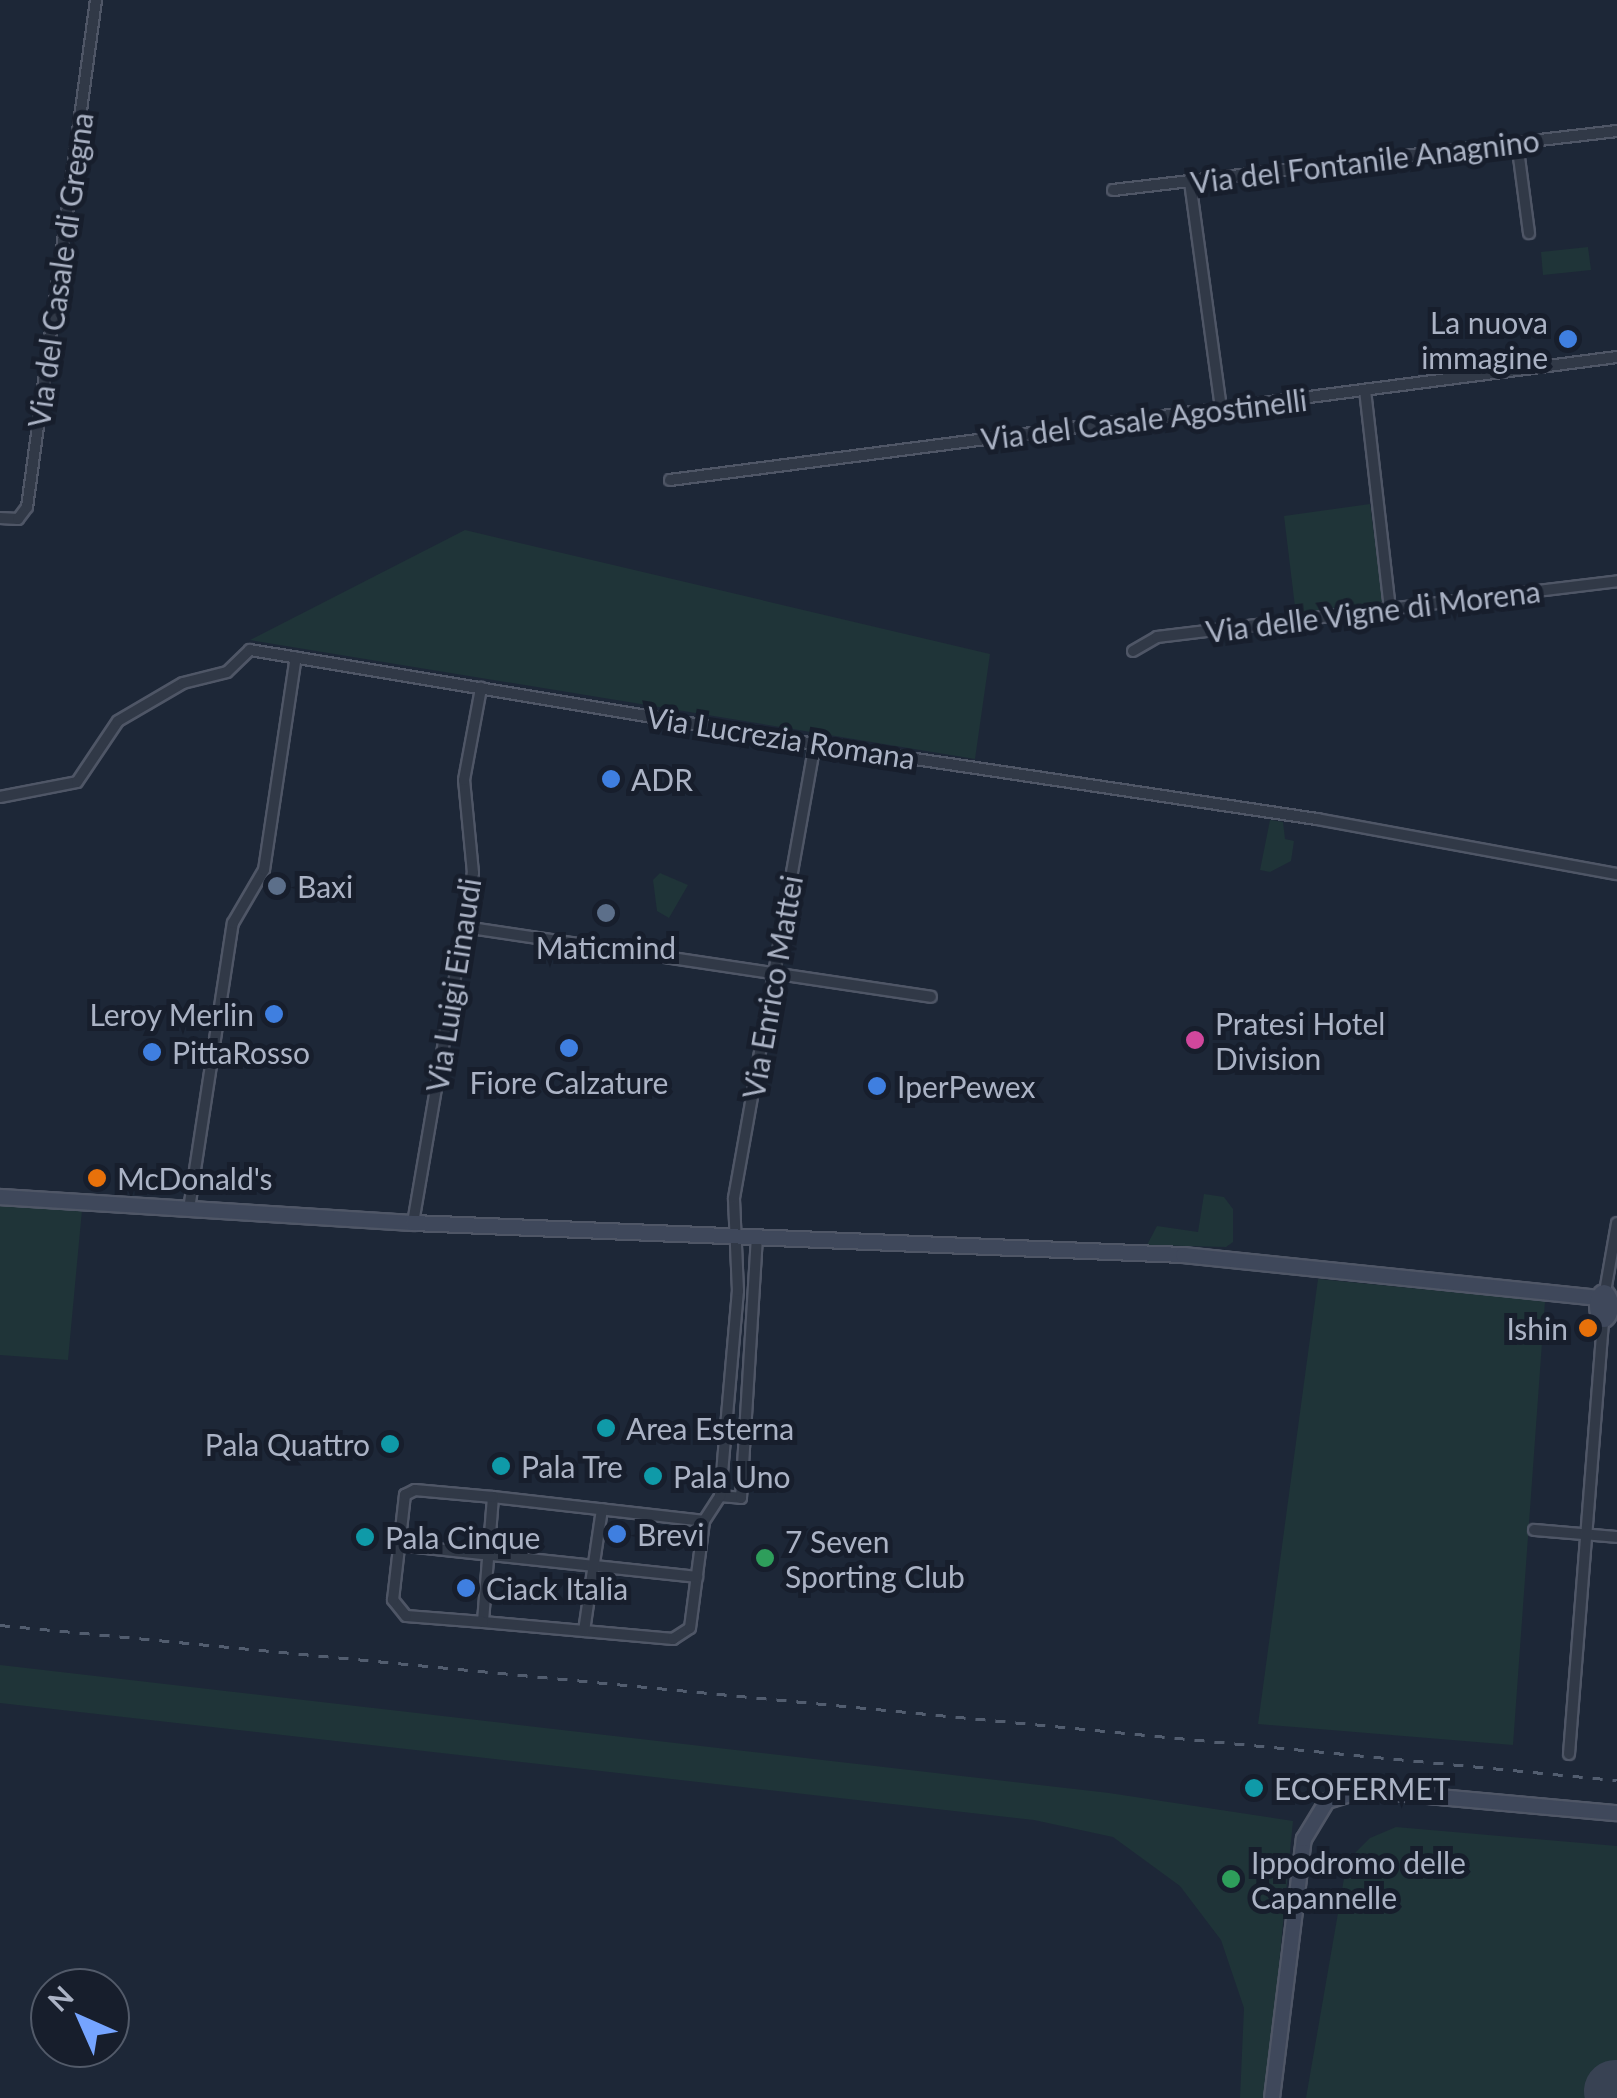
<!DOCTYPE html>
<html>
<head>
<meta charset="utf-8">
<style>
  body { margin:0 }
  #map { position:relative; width:1617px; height:2098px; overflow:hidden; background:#1d2737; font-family:Lato,sans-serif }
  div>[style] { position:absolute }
  .green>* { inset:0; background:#1f3438 }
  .runway>* { height:62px; margin:-31px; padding:0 31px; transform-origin:31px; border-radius:31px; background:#384253 }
  .roads { filter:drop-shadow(2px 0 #4f5666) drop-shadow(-2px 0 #4f5666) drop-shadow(0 2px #4f5666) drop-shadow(0 -2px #4f5666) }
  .street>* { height:10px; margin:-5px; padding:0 5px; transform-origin:5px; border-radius:5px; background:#313947 }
  .secondary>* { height:14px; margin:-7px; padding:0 7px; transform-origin:7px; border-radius:7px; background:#3f485b }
  .secondary>.ring { margin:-7px; padding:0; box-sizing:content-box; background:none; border:14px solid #3f485b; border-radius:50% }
  .rail>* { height:2.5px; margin-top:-1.25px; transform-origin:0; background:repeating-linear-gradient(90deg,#525d6f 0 10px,transparent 0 20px) }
  .dots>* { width:28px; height:28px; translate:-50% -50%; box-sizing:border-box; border:5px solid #171e2c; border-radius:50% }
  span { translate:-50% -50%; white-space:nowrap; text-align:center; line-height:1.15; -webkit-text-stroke:10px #171e2c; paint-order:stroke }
  .street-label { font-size:30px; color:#abb3c5 }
  .poi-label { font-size:30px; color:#abb3c5 }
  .right { translate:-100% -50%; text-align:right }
  .left { translate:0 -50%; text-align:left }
  .north { position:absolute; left:30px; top:1968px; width:100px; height:100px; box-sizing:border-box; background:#171e2c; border:2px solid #525a69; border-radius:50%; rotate:315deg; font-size:28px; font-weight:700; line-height:40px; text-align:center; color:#abb3c5 }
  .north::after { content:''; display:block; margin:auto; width:35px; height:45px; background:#75a4ff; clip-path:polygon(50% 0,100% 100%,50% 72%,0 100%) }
</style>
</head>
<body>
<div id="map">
  <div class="green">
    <div style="clip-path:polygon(1588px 247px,1591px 270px,1543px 275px,1541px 252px)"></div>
    <div style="clip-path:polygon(1370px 504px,1383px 604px,1296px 615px,1284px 516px)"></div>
    <div style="clip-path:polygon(465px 530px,990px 654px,975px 759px,250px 640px)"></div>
    <div style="clip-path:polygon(1270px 820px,1283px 822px,1285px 839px,1294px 841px,1291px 861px,1270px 872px,1260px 870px)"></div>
    <div style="clip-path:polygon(660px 873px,688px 885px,669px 918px,657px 911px,653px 880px)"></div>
    <div style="clip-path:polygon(1204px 1194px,1224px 1197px,1233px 1209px,1233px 1242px,1226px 1247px,1147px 1245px,1157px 1226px,1198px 1232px)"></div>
    <div style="clip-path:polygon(0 1206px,82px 1210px,68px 1360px,0 1355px)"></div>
    <div style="clip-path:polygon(1318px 1279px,1545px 1301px,1513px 1745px,1258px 1724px)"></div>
    <div style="clip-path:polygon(0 1665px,1109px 1793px,1293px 1821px,1266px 2098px,1240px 2098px,1244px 2008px,1221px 1940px,1180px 1886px,1113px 1837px,1034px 1820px,0 1703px)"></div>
    <div style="clip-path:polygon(1396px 1827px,1617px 1846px,1617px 2077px,1610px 2098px,1306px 2098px,1347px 1861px,1370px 1838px)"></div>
  </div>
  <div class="runway">
    <div style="left:1615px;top:2091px;width:2px;rotate:27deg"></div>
  </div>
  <div class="roads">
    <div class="street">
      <div style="left:1517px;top:142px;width:92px;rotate:82.5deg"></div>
      <div style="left:1190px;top:182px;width:229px;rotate:82.2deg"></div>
      <div style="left:1113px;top:190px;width:507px;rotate:-6.68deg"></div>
      <div style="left:1365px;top:390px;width:220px;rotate:83.5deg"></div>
      <div style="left:670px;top:480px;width:955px;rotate:-7.4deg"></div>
      <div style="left:0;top:518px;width:18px;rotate:3deg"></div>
      <div style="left:18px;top:519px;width:15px;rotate:-53deg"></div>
      <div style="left:27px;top:507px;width:512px;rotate:-82.25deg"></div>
      <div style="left:1133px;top:651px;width:28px;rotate:-30deg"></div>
      <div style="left:1157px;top:637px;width:463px;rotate:-6.9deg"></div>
      <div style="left:0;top:797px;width:78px;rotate:-11deg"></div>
      <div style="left:77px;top:782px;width:73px;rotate:-56.1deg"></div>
      <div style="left:118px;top:721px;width:75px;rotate:-30.3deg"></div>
      <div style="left:183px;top:683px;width:45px;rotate:-14deg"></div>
      <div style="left:227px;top:672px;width:32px;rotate:-44deg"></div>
      <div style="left:250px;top:650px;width:573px;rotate:9.45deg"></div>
      <div style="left:815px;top:744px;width:508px;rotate:8.5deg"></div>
      <div style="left:1317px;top:819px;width:305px;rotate:10.4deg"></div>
      <div style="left:464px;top:927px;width:472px;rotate:8.5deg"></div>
      <div style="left:189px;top:1209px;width:289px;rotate:-81.3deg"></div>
      <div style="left:233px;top:923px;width:61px;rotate:-59.7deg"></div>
      <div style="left:264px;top:870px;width:215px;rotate:-81.5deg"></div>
      <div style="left:413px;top:1223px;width:355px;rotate:-80.3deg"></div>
      <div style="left:473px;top:873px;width:93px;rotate:-95.5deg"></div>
      <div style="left:464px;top:780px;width:94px;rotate:-79.5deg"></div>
      <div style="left:1605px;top:1292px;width:70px;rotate:-80.1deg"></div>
      <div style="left:720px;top:1496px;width:21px;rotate:5deg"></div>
      <div style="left:741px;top:1498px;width:261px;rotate:-86.5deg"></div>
      <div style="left:704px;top:1521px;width:212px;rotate:-173.5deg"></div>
      <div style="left:493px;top:1497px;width:125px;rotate:94.6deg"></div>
      <div style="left:483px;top:1622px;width:191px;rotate:5.1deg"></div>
      <div style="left:673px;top:1639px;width:20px;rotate:-33deg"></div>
      <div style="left:690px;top:1628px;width:108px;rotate:-82.5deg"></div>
      <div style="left:704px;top:1521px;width:30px;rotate:-57deg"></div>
      <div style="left:720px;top:1496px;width:206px;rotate:-85deg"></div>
      <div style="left:738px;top:1291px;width:93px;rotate:-92.5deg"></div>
      <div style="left:734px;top:1198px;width:461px;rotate:-79.9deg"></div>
      <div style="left:1534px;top:1530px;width:83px;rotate:4.8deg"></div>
      <div style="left:398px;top:1545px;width:301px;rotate:6.1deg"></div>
      <div style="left:483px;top:1622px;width:77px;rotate:-175.5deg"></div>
      <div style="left:406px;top:1616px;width:21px;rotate:-129deg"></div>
      <div style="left:393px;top:1600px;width:106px;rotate:-83.5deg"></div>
      <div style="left:405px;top:1495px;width:11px;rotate:-27deg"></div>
      <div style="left:415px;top:1490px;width:78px;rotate:5.1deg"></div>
      <div style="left:584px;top:1631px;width:123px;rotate:-81.6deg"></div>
      <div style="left:1569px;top:1754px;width:450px;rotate:-85.5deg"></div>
    </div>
    <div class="secondary">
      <div style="left:0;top:1197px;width:414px;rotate:3.6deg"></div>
      <div style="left:413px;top:1223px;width:771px;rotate:2.38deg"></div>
      <div style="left:1183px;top:1255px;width:416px;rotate:5.9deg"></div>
      <div class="ring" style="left:1597px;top:1292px;width:-2px;height:-2px"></div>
      <div style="left:1272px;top:2098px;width:261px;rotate:-83deg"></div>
      <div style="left:1304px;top:1839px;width:44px;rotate:-58.8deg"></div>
      <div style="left:1327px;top:1801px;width:37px;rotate:-17deg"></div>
      <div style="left:1362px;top:1790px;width:256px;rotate:5.2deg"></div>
    </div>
  </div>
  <div class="rail">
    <div style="left:0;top:1625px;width:1624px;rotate:5.48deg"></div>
  </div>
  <div class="dots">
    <div style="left:1568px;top:339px;background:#3f7fe0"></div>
    <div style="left:611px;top:779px;background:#3f7fe0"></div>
    <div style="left:277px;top:886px;background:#5c6f8a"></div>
    <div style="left:606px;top:913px;background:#5c6f8a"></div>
    <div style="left:274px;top:1014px;background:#3f7fe0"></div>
    <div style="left:1195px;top:1040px;background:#d1479c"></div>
    <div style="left:569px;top:1048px;background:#3f7fe0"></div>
    <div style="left:152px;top:1052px;background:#3f7fe0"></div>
    <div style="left:877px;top:1086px;background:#3f7fe0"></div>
    <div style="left:97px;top:1178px;background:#e8710a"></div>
    <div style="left:1588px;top:1328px;background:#e8710a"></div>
    <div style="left:606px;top:1428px;background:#0f9aa8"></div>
    <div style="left:390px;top:1444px;background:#0f9aa8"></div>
    <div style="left:501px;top:1466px;background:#0f9aa8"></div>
    <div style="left:653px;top:1476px;background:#0f9aa8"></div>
    <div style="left:617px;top:1534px;background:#3f7fe0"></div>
    <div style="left:365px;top:1537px;background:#0f9aa8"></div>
    <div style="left:765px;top:1558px;background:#2e9e5b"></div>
    <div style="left:466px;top:1588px;background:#3f7fe0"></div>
    <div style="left:1254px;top:1788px;background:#0f9aa8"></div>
    <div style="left:1231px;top:1879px;background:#2e9e5b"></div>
  </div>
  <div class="street-label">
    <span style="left:1365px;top:161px;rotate:-7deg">Via del Fontanile Anagnino</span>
    <span style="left:60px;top:270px;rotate:-82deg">Via del Casale di Gregna</span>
    <span style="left:1144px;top:419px;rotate:-7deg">Via del Casale Agostinelli</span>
    <span style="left:1373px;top:611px;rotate:-7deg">Via delle Vigne di Morena</span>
    <span style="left:781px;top:737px;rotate:9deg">Via Lucrezia Romana</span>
    <span style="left:453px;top:985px;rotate:-81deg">Via Luigi Einaudi</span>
    <span style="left:772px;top:987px;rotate:-80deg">Via Enrico Mattei</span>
  </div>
  <div class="poi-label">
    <span class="right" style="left:1548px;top:339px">La nuova<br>immagine</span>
    <span class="left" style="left:631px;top:779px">ADR</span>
    <span class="left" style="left:297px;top:886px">Baxi</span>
    <span style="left:606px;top:947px">Maticmind</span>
    <span class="right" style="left:254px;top:1014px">Leroy Merlin</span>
    <span class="left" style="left:1215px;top:1040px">Pratesi Hotel<br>Division</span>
    <span class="left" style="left:172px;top:1052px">PittaRosso</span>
    <span style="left:569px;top:1082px">Fiore Calzature</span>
    <span class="left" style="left:897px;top:1086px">IperPewex</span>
    <span class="left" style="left:117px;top:1178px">McDonald's</span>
    <span class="right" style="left:1568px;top:1328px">Ishin</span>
    <span class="left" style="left:626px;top:1428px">Area Esterna</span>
    <span class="right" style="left:370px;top:1444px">Pala Quattro</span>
    <span class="left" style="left:521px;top:1466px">Pala Tre</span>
    <span class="left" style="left:673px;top:1476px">Pala Uno</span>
    <span class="left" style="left:637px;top:1534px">Brevi</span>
    <span class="left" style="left:385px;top:1537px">Pala Cinque</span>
    <span class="left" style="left:785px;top:1558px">7 Seven<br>Sporting Club</span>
    <span class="left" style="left:486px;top:1588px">Ciack Italia</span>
    <span class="left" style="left:1274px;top:1788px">ECOFERMET</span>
    <span class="left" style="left:1251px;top:1879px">Ippodromo delle<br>Capannelle</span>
  </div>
  <div class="north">N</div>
</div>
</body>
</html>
